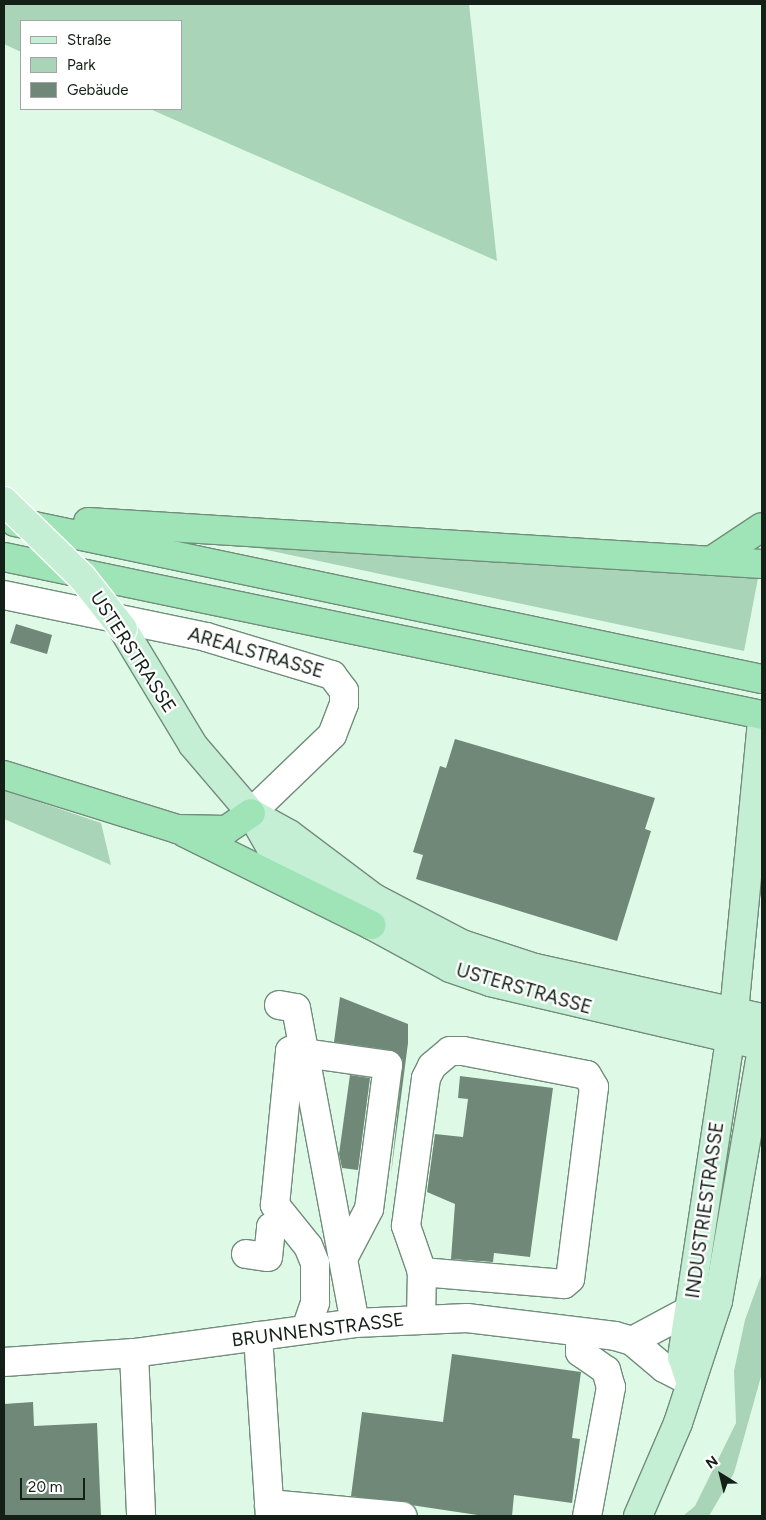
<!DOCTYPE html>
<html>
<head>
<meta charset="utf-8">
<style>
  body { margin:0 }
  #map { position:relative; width:766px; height:1520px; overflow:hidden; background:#defae7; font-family:Figtree,sans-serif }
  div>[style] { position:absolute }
  .green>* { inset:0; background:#a9d4b8 }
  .building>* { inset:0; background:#6f8877 }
  .roads { filter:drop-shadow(1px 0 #728c7b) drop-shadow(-1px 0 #728c7b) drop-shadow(0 1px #728c7b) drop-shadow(0 -1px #728c7b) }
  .minor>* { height:28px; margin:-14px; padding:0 14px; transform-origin:14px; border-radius:14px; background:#fff }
  .major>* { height:28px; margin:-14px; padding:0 14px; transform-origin:14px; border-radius:14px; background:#c5efd4 }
  .highway>* { height:28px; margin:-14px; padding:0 14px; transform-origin:14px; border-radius:14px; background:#9ee4b7 }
  .bridges { filter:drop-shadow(1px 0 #fff) drop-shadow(-1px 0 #fff) drop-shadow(0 1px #fff) drop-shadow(0 -1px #fff) }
  .major-bridge>* { height:28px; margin:-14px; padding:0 14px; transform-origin:14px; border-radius:14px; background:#c5efd4 }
  span { translate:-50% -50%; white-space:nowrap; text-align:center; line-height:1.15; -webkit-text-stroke:4.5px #fff; paint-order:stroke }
  .street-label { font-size:19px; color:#141f18 }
  .frame { position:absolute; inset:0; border:5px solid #141f18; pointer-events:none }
  .legend { position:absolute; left:20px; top:20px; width:162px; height:90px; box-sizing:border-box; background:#fff; border:1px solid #a1a5a3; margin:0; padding:6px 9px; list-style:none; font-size:15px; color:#141f18 }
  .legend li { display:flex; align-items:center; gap:10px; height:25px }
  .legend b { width:25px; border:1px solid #a1a5a3 }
  .north { position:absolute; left:696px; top:1450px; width:50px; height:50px; -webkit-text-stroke:4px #fff; paint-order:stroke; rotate:324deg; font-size:14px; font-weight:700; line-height:20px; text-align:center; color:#141f18 }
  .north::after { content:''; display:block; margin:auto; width:18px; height:22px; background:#141f18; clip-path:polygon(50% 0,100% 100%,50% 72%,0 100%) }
  .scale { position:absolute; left:20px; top:1478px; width:65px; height:22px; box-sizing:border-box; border:2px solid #141f18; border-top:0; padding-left:6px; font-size:15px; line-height:18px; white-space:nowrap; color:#141f18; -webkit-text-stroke:4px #fff; paint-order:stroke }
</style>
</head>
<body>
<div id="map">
  <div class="green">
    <div style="clip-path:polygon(4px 4px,469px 4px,497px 261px,150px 109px,181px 109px,181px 21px,21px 21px,21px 52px,4px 44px)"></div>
    <div style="clip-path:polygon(234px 543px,759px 573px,744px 651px)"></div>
    <div style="clip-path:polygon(4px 790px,101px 823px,111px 865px,4px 819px)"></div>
    <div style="clip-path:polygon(762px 1273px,762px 1373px,734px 1473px,709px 1516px,683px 1516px,695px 1506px,736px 1423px,734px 1371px,745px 1320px)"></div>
  </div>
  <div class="building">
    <div style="clip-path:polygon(16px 624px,52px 635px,47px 654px,10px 643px)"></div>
    <div style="clip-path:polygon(455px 739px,655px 798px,645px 829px,651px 831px,617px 941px,416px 879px,423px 855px,413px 852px,440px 766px,446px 768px)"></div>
    <div style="clip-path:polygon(340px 997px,408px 1024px,408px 1043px,391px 1174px,403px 1060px,390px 1050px,334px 1042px)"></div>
    <div style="clip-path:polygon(350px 1075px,370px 1078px,358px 1170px,342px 1168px,339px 1154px)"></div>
    <div style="clip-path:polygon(460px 1076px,553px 1088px,530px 1257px,494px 1253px,493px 1262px,451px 1259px,455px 1204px,427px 1192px,435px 1134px,463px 1137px,468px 1099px,458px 1098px)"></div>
    <div style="clip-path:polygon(452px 1354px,581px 1372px,572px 1438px,580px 1439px,572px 1503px,514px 1495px,512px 1516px,484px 1516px,351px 1496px,362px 1412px,443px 1422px)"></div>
    <div style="clip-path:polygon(33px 1402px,34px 1426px,97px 1423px,101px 1516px,4px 1516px,4px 1404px)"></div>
  </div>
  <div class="roads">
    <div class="minor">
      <div style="left:4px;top:595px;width:206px;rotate:11.7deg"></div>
      <div style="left:206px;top:637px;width:132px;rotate:16.8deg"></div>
      <div style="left:332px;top:675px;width:20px;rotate:53deg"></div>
      <div style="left:344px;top:691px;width:13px;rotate:90deg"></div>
      <div style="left:344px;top:704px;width:33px;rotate:111deg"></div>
      <div style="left:332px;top:735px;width:112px;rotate:136.1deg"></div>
      <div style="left:279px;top:1005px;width:17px;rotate:10deg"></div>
      <div style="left:296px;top:1008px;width:320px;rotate:79.4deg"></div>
      <div style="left:246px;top:1254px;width:22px;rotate:8deg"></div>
      <div style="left:268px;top:1257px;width:30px;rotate:-84deg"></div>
      <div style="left:271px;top:1227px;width:14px;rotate:-34deg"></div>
      <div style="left:421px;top:1318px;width:46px;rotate:-88.8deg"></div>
      <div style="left:422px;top:1272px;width:49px;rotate:-109.2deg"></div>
      <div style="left:406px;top:1226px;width:149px;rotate:-82.3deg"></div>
      <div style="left:426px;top:1078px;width:13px;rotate:-63deg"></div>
      <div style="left:432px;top:1066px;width:23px;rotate:-40deg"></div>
      <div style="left:450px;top:1051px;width:13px"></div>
      <div style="left:463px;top:1051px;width:126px;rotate:11deg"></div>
      <div style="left:587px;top:1075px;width:14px;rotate:60deg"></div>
      <div style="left:594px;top:1087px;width:193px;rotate:97.1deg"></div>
      <div style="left:570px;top:1279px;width:8px;rotate:140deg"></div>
      <div style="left:564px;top:1284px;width:143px;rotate:-175.2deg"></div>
      <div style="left:306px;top:1329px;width:28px;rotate:-71deg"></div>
      <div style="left:315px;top:1303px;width:40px;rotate:-90deg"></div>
      <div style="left:315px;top:1263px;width:18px;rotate:-112deg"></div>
      <div style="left:308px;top:1246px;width:53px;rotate:-128.8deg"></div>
      <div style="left:275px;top:1205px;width:155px;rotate:-84.4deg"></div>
      <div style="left:290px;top:1051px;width:99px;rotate:8.1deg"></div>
      <div style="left:388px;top:1065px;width:145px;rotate:97.5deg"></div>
      <div style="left:369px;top:1209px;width:52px;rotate:117.6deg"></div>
      <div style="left:580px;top:1332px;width:20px;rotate:90deg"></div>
      <div style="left:580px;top:1352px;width:32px;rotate:35deg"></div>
      <div style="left:606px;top:1370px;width:18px;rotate:74deg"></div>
      <div style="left:611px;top:1387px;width:131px;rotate:100.5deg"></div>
      <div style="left:258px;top:1336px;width:180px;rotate:86.2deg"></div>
      <div style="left:632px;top:1341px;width:66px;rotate:-28.1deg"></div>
      <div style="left:134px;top:1353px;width:163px;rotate:87.5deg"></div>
      <div style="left:4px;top:1362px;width:130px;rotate:-4deg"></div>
      <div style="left:134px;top:1353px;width:223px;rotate:-7.7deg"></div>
      <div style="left:355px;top:1323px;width:112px;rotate:-2.6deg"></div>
      <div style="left:467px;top:1318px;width:149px;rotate:6.9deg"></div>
      <div style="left:615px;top:1336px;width:18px;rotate:16deg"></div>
      <div style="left:632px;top:1341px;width:42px;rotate:40.2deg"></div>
      <div style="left:664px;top:1368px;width:29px;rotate:27deg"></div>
      <div style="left:269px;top:1504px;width:134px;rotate:5.2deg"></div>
    </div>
    <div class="major">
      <div style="left:123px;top:629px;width:135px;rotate:58.9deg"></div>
      <div style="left:193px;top:745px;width:89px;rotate:49.5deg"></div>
      <div style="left:251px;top:813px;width:40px;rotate:60.3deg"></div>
      <div style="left:271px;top:848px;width:126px;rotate:37.6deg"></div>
      <div style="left:371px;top:925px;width:90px;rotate:28.6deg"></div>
      <div style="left:450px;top:968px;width:42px;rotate:19.3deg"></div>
      <div style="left:490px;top:982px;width:279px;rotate:13.2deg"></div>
      <div style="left:251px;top:813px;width:43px;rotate:28.9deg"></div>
      <div style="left:289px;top:834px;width:106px;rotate:37deg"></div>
      <div style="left:374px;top:898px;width:99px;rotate:27.6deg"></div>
      <div style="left:462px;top:944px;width:77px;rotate:18.2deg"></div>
      <div style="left:535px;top:968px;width:232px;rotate:12.4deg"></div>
      <div style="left:690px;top:1381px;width:25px;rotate:-108deg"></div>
      <div style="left:682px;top:1357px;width:349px;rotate:-81.4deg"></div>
      <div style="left:734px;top:1012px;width:292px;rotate:-84.5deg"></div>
      <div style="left:638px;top:1516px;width:101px;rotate:-66.7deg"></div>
      <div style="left:678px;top:1423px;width:128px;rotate:-71.8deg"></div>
      <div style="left:718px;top:1301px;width:257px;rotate:-80.1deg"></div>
    </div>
    <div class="highway">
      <div style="left:15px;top:522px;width:763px;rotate:11.87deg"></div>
      <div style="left:88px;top:522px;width:675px;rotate:3.57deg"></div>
      <div style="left:4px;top:557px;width:774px;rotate:11.77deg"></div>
      <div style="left:711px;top:561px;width:61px;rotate:-33.7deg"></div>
      <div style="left:4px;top:775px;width:181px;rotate:17.3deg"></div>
      <div style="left:177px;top:829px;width:49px;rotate:1.2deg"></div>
      <div style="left:226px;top:830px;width:30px;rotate:-34deg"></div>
      <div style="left:185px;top:833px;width:208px;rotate:26.3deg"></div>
    </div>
  </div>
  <div class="bridges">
    <div class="major-bridge">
      <div style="left:4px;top:501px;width:109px;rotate:44.3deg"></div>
      <div style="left:82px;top:577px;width:66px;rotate:51.7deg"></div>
    </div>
  </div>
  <div class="street-label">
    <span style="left:133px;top:652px;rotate:57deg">USTERSTRASSE</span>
    <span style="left:256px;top:653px;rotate:16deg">AREALSTRASSE</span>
    <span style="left:524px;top:989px;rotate:16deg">USTERSTRASSE</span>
    <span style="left:705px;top:1210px;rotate:-82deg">INDUSTRIESTRASSE</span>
    <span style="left:318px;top:1330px;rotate:-7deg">BRUNNENSTRASSE</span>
  </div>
  <div class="frame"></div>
  <ul class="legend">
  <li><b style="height:6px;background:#c5efd4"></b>Straße</li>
  <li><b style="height:14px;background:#a9d4b8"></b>Park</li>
  <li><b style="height:14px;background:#6f8877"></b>Gebäude</li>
  </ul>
  <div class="north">N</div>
  <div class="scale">20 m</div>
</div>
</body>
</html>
